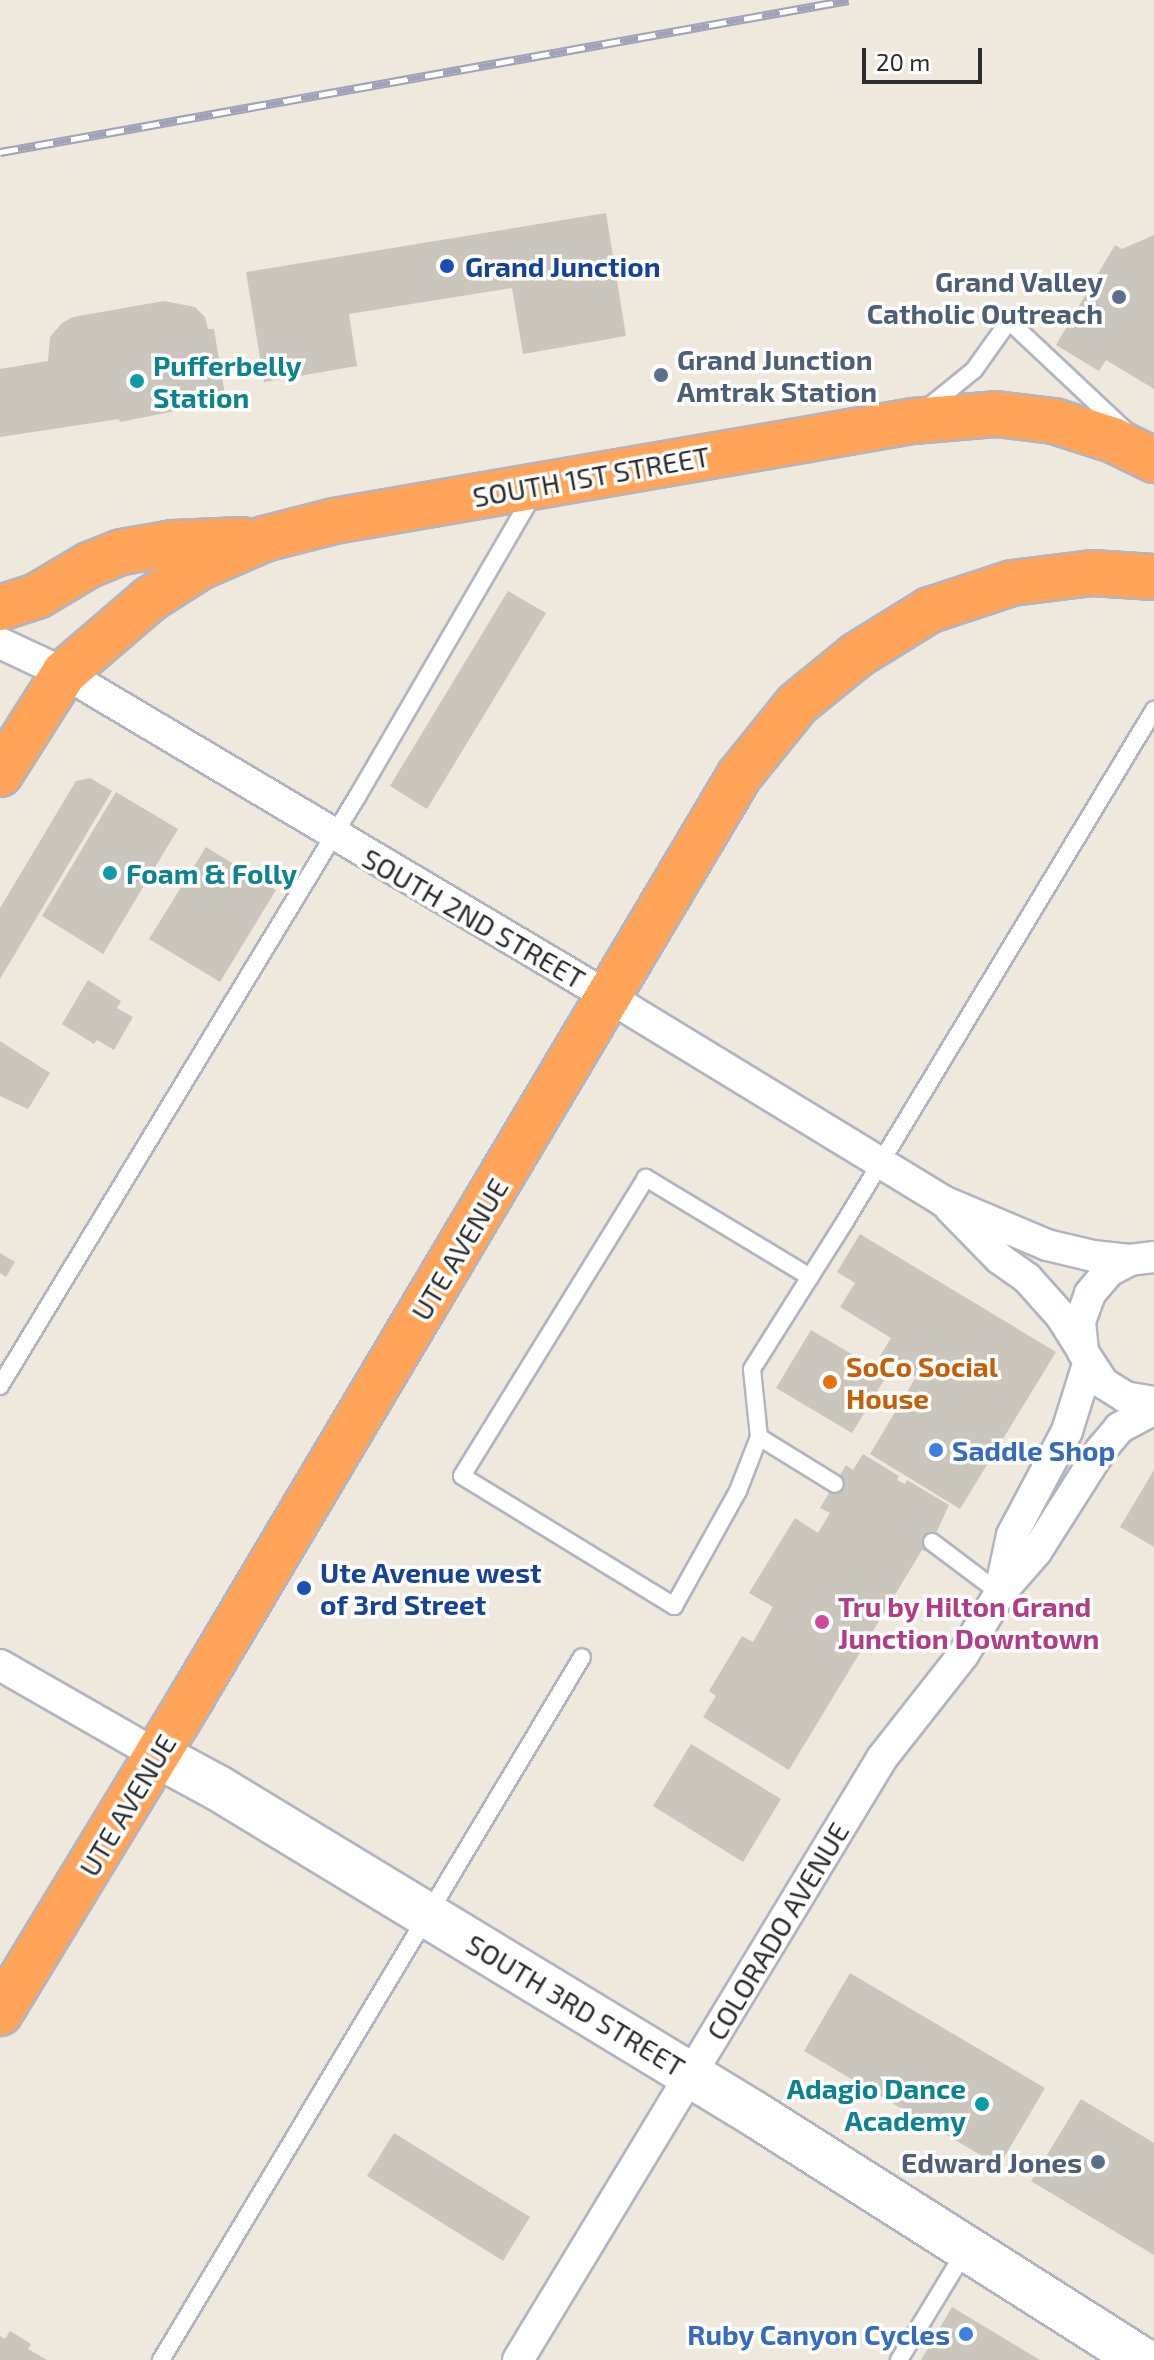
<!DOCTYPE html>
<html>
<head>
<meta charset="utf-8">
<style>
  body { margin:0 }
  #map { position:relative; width:1154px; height:2360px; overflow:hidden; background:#efe8dd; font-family:"Exo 2",sans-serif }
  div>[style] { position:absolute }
  .building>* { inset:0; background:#cac5bd }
  .roads { filter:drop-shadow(2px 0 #b1b4c1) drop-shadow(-2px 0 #b1b4c1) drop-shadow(0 2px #b1b4c1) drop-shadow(0 -2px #b1b4c1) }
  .lane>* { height:16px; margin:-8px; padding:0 8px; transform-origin:8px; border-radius:8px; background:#fff }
  .street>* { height:30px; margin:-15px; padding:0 15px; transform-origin:15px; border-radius:15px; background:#fff }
  .secondary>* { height:44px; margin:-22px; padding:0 22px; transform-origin:22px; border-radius:22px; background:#fff }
  .highway>* { height:44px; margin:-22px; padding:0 22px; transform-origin:22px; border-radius:22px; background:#ffa458 }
  .rail>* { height:9px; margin-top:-4.5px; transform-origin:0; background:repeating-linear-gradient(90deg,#fff 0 18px,#9fa2b8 0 36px); box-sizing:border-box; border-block:2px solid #9fa2b8 }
  .dots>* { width:22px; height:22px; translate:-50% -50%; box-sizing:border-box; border:4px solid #fff; border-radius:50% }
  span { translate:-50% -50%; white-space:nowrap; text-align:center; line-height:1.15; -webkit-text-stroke:7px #fff; paint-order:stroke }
  .transit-label { font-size:28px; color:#164399; font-weight:700 }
  .left { translate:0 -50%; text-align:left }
  .service-label { font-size:28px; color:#4e5e75; font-weight:700 }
  .right { translate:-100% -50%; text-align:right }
  .culture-label { font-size:28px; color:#0d838f; font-weight:700 }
  .street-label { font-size:28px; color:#2c2c2c }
  .food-label { font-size:28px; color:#c56008; font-weight:700 }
  .shop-label { font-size:28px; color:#366cbe; font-weight:700 }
  .hotel-label { font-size:28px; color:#b23c85; font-weight:700 }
  .scale { position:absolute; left:862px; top:48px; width:120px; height:36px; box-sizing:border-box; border:4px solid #2c2c2c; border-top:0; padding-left:10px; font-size:24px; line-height:28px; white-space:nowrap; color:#2c2c2c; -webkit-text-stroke:6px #fff; paint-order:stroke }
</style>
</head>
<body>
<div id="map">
  <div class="building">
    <div style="clip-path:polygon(606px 213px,626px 336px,523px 354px,512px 288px,349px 314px,357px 366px,264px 382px,246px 272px)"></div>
    <div style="clip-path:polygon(1154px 235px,1154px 389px,1106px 360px,1099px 371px,1056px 345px,1115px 245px,1122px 249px)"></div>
    <div style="clip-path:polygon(164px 301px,195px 307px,205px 317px,208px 329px,214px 329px,226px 401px,120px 422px,119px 419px,0 437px,0 369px,48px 361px,50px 337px,62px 323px,73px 317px)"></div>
    <div style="clip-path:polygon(508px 591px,546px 613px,427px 809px,390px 786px)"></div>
    <div style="clip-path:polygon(90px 778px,112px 791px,0 979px,0 908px,76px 781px)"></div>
    <div style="clip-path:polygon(116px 792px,178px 829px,103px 954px,42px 916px)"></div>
    <div style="clip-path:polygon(206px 847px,276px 890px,220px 982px,149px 939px)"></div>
    <div style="clip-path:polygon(88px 980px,121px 1001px,117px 1008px,133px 1017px,114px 1050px,97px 1040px,94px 1044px,62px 1024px)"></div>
    <div style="clip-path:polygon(0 1041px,50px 1073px,28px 1109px,0 1096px)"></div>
    <div style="clip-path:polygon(860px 1234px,1056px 1352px,960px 1509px,870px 1454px,916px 1377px,880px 1356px,891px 1338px,840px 1307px,855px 1283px,837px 1272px)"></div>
    <div style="clip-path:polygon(0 1253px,15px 1262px,6px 1277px,0 1273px)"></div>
    <div style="clip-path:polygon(811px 1330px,887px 1375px,852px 1433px,776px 1388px)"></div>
    <div style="clip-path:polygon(863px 1454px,899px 1476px,897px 1480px,905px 1484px,907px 1480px,949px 1505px,932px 1542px,925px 1551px,922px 1550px,789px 1770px,703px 1717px,716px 1696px,709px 1691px,742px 1636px,753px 1642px,773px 1607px,749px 1593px,795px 1518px,818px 1533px,830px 1513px,820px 1508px,846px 1465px,853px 1470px)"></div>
    <div style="clip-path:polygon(1154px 1470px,1154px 1547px,1120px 1527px)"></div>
    <div style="clip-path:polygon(691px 1744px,781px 1799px,743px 1862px,653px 1806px)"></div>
    <div style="clip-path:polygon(850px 1973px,1045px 2088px,999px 2166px,804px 2051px)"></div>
    <div style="clip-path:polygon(1081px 2099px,1154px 2143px,1154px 2255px,1031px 2181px)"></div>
    <div style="clip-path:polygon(394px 2133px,530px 2217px,503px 2261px,367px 2176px)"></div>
    <div style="clip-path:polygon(952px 2307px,1040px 2360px,921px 2360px)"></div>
    <div style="clip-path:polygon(10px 2331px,31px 2344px,28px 2349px,47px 2360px,0 2360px,0 2336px,5px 2339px)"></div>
  </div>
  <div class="roads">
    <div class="lane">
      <div style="left:926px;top:409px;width:62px;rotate:-39.1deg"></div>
      <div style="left:974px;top:370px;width:60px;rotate:-54.5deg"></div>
      <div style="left:1009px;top:321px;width:159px;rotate:43.2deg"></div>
      <div style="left:810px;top:1277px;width:192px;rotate:-148.9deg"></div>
      <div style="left:646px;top:1178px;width:350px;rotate:121.7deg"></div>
      <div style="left:462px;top:1476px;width:249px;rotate:31.5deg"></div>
      <div style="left:674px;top:1606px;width:132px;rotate:-60.9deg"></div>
      <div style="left:738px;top:1491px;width:58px;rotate:-68.7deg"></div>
      <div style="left:759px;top:1437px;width:68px;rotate:-95.9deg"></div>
      <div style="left:752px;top:1369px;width:109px;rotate:-57.8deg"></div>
      <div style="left:810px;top:1277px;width:67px;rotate:-57.7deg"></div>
      <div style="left:846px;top:1220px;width:596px;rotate:-58.87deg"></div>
      <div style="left:0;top:1386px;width:689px;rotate:-58.78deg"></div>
      <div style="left:357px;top:797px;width:352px;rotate:-59.8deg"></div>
      <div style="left:759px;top:1437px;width:89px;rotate:31.7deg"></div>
      <div style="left:932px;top:1542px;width:85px;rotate:36.9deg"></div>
      <div style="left:161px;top:2360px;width:819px;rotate:-59.08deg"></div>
      <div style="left:899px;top:2360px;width:129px;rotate:-58.7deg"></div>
    </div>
    <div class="street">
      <div style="left:0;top:643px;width:71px;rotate:25.1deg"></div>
      <div style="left:64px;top:673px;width:634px;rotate:30.73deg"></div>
      <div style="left:609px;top:997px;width:391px;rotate:31.4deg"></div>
      <div style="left:943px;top:1201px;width:113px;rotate:22.9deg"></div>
      <div style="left:1047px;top:1245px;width:47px;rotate:13.4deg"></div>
      <div style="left:1093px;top:1256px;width:37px;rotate:6deg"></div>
      <div style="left:950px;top:1208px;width:71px;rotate:45.6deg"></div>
      <div style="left:1000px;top:1259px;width:33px;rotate:35deg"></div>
      <div style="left:1027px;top:1278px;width:51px;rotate:48.2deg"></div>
      <div style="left:1061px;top:1316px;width:36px;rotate:58deg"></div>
      <div style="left:1154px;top:1257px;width:24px;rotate:173deg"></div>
      <div style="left:1130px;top:1260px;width:24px;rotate:152deg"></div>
      <div style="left:1109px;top:1271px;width:30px;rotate:130deg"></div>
      <div style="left:1090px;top:1294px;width:30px;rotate:110deg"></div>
      <div style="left:1080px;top:1322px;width:30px;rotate:84deg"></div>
      <div style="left:1083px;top:1352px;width:37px;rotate:57deg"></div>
      <div style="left:1103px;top:1383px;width:26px;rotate:32deg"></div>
      <div style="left:1125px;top:1397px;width:29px;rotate:10deg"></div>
      <div style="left:1000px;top:1591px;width:57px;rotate:-77.9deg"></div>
      <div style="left:1012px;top:1535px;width:118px;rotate:-62.1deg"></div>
      <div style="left:1067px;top:1431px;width:70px;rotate:-72.6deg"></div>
      <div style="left:0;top:1665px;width:181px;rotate:29.8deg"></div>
      <div style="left:518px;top:2360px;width:703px;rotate:-58.84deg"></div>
      <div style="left:882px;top:1758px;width:131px;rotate:-51.8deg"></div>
      <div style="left:963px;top:1655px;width:72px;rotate:-59.2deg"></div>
      <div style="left:1000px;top:1593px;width:55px;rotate:-48.7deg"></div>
      <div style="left:1036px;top:1552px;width:120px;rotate:-57.6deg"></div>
      <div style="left:1100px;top:1451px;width:30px;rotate:-50deg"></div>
      <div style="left:1119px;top:1428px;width:40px;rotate:-28deg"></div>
    </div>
    <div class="secondary">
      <div style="left:157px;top:1755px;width:69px;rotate:28.4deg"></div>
      <div style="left:218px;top:1788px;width:626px;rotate:31.28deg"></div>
      <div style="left:753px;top:2113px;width:461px;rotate:32.4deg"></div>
    </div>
    <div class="highway">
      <div style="left:0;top:608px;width:39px;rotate:-18deg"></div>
      <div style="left:37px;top:596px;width:61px;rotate:-30.8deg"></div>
      <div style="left:89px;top:565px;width:35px;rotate:-22deg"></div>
      <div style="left:122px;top:552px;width:52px;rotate:-10deg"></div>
      <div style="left:173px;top:543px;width:69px;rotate:-2.5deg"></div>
      <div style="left:0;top:774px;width:120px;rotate:-57.6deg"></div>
      <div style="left:64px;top:673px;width:113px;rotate:-40.7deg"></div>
      <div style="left:150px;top:599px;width:59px;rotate:-32.6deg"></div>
      <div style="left:200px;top:567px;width:70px;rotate:-23.6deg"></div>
      <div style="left:264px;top:539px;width:72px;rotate:-14.4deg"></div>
      <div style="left:334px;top:521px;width:588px;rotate:-9.8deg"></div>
      <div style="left:913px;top:421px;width:83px;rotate:-4.8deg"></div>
      <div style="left:996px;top:414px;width:58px;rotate:6.9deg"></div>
      <div style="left:1054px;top:421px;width:62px;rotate:17.9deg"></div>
      <div style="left:1113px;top:440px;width:46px;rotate:26deg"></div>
      <div style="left:0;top:2013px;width:370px;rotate:-58.7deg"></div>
      <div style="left:192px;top:1697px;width:1071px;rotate:-59.29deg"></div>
      <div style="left:739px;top:776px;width:92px;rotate:-51.1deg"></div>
      <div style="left:797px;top:704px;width:77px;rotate:-39.2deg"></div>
      <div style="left:857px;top:655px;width:86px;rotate:-31.7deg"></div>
      <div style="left:930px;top:610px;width:86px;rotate:-18.2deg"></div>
      <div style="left:1012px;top:583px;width:81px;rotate:-7.1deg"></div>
      <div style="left:1092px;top:573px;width:62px;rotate:3.7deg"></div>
    </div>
  </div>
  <div class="rail">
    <div style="left:0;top:152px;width:862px;rotate:-10.15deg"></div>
  </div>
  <div class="dots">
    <div style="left:447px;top:266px;background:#1a4fb4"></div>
    <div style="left:1119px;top:297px;background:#5c6f8a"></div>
    <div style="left:661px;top:375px;background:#5c6f8a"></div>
    <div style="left:137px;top:381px;background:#0f9aa8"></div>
    <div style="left:110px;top:873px;background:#0f9aa8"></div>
    <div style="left:830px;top:1382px;background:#e8710a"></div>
    <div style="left:936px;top:1450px;background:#3f7fe0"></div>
    <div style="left:304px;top:1588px;background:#1a4fb4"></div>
    <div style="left:822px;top:1622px;background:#d1479c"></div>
    <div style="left:982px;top:2104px;background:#0f9aa8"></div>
    <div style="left:1098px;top:2162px;background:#5c6f8a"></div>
    <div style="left:966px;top:2334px;background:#3f7fe0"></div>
  </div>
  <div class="transit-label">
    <span class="left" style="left:465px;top:266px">Grand Junction</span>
    <span class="left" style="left:320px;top:1588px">Ute Avenue west<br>of 3rd Street</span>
  </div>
  <div class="service-label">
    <span class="right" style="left:1103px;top:297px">Grand Valley<br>Catholic Outreach</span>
    <span class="left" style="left:677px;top:375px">Grand Junction<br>Amtrak Station</span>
    <span class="right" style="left:1082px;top:2162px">Edward Jones</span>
  </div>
  <div class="culture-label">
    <span class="left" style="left:153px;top:381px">Pufferbelly<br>Station</span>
    <span class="left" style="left:126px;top:873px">Foam &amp; Folly</span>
    <span class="right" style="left:966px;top:2104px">Adagio Dance<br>Academy</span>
  </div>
  <div class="street-label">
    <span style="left:591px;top:476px;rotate:-10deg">SOUTH 1ST STREET</span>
    <span style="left:474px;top:918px;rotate:30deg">SOUTH 2ND STREET</span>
    <span style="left:459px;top:1249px;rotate:-59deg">UTE AVENUE</span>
    <span style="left:127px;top:1805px;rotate:-59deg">UTE AVENUE</span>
    <span style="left:777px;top:1931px;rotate:-59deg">COLORADO AVENUE</span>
    <span style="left:576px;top:2005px;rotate:31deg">SOUTH 3RD STREET</span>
  </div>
  <div class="food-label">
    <span class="left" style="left:846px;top:1382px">SoCo Social<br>House</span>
  </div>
  <div class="shop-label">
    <span class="left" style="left:952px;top:1450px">Saddle Shop</span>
    <span class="right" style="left:950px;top:2334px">Ruby Canyon Cycles</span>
  </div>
  <div class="hotel-label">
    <span class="left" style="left:838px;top:1622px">Tru by Hilton Grand<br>Junction Downtown</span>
  </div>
  <div class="scale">20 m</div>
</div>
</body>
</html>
